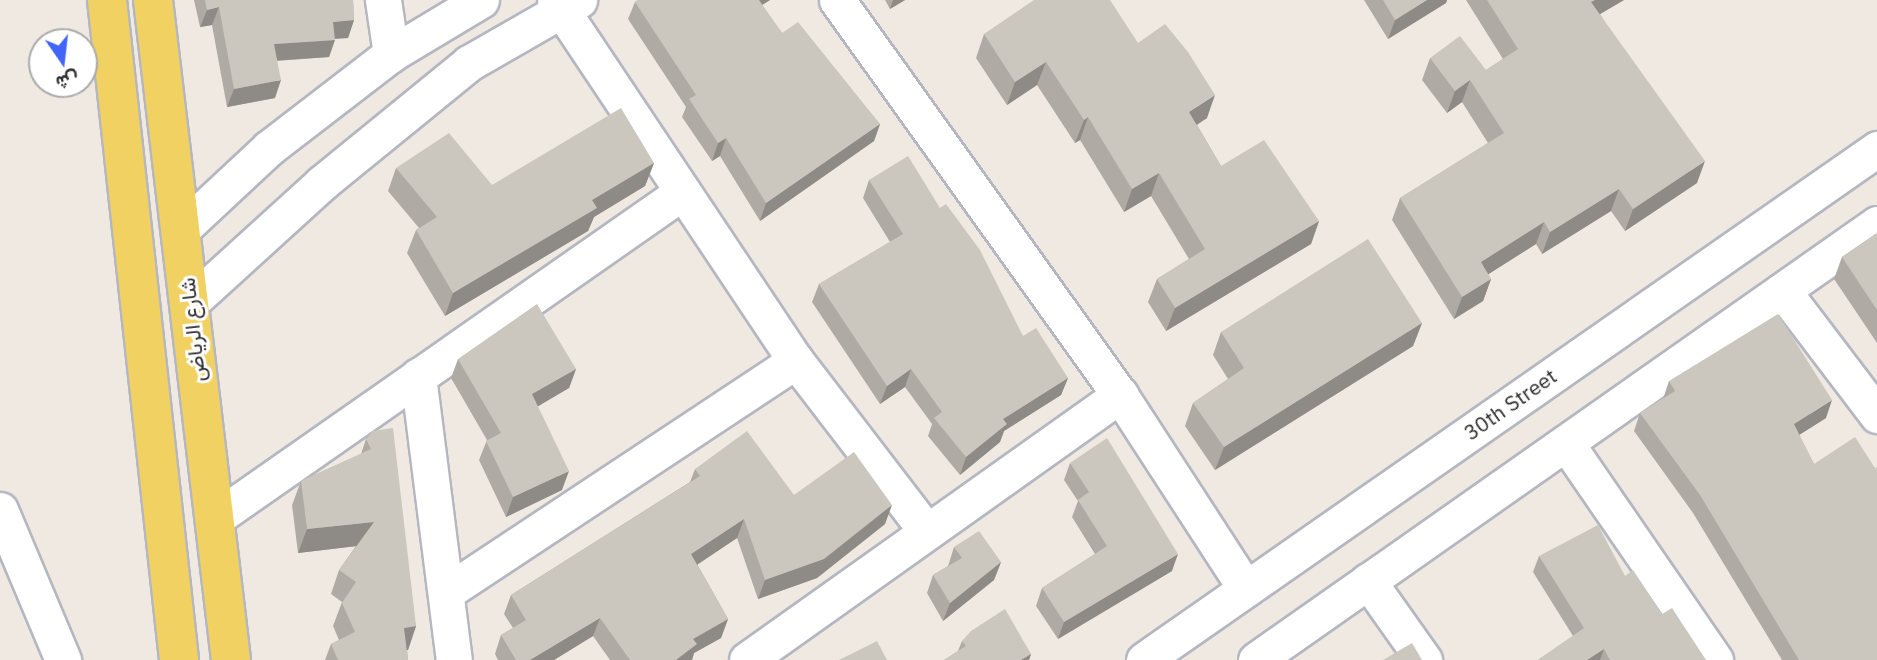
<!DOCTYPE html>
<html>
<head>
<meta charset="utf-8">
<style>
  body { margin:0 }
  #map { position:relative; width:1877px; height:660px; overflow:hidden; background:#efe9e1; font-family:"IBM Plex Sans",Vazirmatn,sans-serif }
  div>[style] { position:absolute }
  .roads { filter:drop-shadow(2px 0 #b4b7c1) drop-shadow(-2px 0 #b4b7c1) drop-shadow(0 2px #b4b7c1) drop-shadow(0 -2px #b4b7c1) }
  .minor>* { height:35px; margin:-17.5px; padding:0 17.5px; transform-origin:17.5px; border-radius:17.5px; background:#fff }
  .major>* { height:38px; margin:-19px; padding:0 19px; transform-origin:19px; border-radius:19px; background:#f2d163 }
  .wall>* { inset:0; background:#afaba4 }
  .shaded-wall>* { inset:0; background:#8e8b86 }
  .building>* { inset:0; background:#cbc7bf }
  span { translate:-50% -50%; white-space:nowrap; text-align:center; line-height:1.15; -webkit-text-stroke:6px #fff; paint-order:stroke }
  .street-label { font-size:21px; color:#2e2e2e }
  .north { position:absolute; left:28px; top:28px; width:70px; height:70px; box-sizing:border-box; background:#fff; border:2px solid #ababab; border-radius:50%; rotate:166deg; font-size:19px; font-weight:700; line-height:28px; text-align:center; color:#2e2e2e }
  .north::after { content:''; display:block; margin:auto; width:24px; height:32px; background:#4264fb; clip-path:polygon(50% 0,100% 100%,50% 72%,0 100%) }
</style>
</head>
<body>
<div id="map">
  <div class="roads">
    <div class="minor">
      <div style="left:383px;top:0;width:55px;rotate:81.6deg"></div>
      <div style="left:555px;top:0;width:434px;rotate:56.3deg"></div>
      <div style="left:796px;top:361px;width:212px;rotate:52.5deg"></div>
      <div style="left:837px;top:0;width:486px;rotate:54.4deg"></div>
      <div style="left:1120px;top:395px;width:231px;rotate:57deg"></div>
      <div style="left:181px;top:230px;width:120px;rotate:-43deg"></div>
      <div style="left:269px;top:148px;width:154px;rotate:-37.6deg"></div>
      <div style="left:391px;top:54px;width:105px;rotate:-31deg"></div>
      <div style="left:1783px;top:291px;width:156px;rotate:52.8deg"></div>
      <div style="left:189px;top:304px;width:180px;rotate:-42.3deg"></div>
      <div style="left:322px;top:183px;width:190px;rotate:-39.2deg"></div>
      <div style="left:469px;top:63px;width:127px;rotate:-29.8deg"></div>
      <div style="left:418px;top:376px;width:286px;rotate:82.8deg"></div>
      <div style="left:1566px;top:443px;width:263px;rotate:55.5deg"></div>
      <div style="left:0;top:510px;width:163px;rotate:67.2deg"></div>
      <div style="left:213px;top:520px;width:571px;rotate:-34.94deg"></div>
      <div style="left:1368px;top:581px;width:97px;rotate:54.7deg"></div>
      <div style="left:448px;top:591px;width:417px;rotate:-33.5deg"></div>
      <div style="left:747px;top:660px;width:458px;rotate:-35.4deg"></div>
      <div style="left:1144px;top:660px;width:894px;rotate:-34.88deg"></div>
      <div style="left:1256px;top:660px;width:759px;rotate:-35.07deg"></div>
    </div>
    <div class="major">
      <div style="left:107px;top:0;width:664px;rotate:83.77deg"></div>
      <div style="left:153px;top:0;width:665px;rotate:83.26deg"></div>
    </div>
  </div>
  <div class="wall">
    <div style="clip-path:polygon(194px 0,353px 0,354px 20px,348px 38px,335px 39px,329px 57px,277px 61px,275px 98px,227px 107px,212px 25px,200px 27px)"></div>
    <div style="clip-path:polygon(638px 0,770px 0,762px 5px,782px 33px,880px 124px,874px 141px,760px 221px,720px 156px,712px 161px,682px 117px,686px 107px,628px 19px,635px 2px)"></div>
    <div style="clip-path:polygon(885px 0,905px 0,890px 9px)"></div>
    <div style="clip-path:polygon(1364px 0,1447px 0,1446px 3px,1388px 39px)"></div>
    <div style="clip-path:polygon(1466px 0,1624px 0,1600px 14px,1697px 183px,1625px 231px,1611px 211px,1542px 254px,1536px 244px,1488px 274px,1491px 279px,1483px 301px,1454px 319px,1392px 220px,1400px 198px,1488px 143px,1462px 102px,1447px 113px,1422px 80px,1430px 58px,1486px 70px,1503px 59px)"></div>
    <div style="clip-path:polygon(984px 34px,1138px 43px,1207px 118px,1197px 125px,1221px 166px,1319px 221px,1311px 244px,1166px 331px,1148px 302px,1157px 279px,1189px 259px,1151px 196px,1124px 212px,1080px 140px,1075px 143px,1037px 85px,1007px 105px,976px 58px)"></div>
    <div style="clip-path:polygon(654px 163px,645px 186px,594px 217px,588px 231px,445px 316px,407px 253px,416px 230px,419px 228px,388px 191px,396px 168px,492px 185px)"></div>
    <div style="clip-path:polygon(869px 180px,1023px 336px,1068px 378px,1061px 395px,1004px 431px,1000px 442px,960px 475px,928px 436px,932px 424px,905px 387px,880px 404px,812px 302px,819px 284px,890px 242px,863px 198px)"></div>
    <div style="clip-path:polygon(1877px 233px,1877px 343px,1834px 279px,1842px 257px)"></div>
    <div style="clip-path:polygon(1422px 323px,1413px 346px,1215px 470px,1185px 426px,1193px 403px,1228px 379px,1213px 355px,1221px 332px)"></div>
    <div style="clip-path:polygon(458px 359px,576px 369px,569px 388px,537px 406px,562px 490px,506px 517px,479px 460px,487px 440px,451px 378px)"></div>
    <div style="clip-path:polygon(1669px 381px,1826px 418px,1799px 435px,1814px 464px,1875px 468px,1877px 660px,1782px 660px,1693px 513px,1634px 431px,1640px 413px,1663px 399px)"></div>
    <div style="clip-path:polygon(373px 431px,416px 626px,408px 650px,407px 650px,408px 660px,325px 660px,331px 644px,339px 640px,333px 626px,342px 602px,331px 594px,339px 570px,356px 546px,298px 553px,292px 505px,301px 481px,361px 454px,366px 439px)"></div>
    <div style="clip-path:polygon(1070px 463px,1172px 571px,1058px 639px,1036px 606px,1042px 588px,1095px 554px,1072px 517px,1078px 501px,1064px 480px)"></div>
    <div style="clip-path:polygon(695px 469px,794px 495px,885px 524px,817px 578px,758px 599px,737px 538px,697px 564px,728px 619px,721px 638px,694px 653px,692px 660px,610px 660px,593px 636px,554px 660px,498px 660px,495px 654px,501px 635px,513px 628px,504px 614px,511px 595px,690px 482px)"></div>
    <div style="clip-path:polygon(954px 547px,1001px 562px,994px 580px,943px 621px,927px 593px,933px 575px,948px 566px)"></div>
    <div style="clip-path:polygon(1539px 556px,1625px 576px,1706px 660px,1538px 660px,1573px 636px,1533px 572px)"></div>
    <div style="clip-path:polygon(962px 641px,1031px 654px,1029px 660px,944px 660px,958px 651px)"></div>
  </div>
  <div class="shaded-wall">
    <div style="clip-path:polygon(754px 0,770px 0,749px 13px)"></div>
    <div style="clip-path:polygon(893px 0,905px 0,890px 9px)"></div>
    <div style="clip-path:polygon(1427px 0,1447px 0,1446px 3px,1388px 39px,1395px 20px)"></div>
    <div style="clip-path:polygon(1595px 0,1624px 0,1583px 24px,1591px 2px)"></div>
    <div style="clip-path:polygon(219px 7px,212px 25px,200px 27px,207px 10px)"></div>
    <div style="clip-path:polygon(354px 20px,348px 38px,327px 39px,333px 22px)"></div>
    <div style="clip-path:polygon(335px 40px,329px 57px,268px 61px,274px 44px)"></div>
    <div style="clip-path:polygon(1046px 62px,1037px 85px,1007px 105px,1015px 82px)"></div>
    <div style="clip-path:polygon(281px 80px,275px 98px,227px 107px,234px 89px)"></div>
    <div style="clip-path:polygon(1470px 80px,1462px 102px,1447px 113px,1455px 91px)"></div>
    <div style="clip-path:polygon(1215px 95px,1207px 118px,1180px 135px,1189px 112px)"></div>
    <div style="clip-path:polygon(1088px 117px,1080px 140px,1075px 143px,1084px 120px)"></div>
    <div style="clip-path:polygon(880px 124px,874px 141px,760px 221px,766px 203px)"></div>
    <div style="clip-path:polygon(726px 138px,720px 156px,712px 161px,718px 143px)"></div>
    <div style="clip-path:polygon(1705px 161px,1697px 183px,1625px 231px,1633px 209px)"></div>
    <div style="clip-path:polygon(654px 163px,645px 186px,594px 217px,588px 231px,445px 316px,453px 293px,592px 200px)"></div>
    <div style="clip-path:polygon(1159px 173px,1151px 196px,1124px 212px,1132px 189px)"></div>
    <div style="clip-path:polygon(1619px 189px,1611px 211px,1542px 254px,1550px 232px)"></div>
    <div style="clip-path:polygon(1319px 221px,1311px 244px,1166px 331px,1175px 308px)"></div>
    <div style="clip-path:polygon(1544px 222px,1536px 244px,1473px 284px,1481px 262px)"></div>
    <div style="clip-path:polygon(1491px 279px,1483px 301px,1454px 319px,1462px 297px)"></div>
    <div style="clip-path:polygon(1422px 323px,1413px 346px,1215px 470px,1224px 447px)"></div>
    <div style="clip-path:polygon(576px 369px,569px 388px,525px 414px,532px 394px)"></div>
    <div style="clip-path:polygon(911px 369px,905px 387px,880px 404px,887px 386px)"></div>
    <div style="clip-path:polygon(1068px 378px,1061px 395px,1004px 431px,1000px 442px,960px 475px,966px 457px,1003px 419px)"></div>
    <div style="clip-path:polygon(1832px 400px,1826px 418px,1788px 442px,1794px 424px)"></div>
    <div style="clip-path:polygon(569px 471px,562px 490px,506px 517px,513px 497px)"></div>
    <div style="clip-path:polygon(892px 505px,885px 524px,817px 578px,758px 599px,765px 580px)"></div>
    <div style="clip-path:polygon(744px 519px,737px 538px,685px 573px,691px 554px)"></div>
    <div style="clip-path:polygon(374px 522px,366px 545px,298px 553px,307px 529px)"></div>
    <div style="clip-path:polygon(1178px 554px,1172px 571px,1058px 639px,1064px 622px)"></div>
    <div style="clip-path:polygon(1001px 562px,994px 580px,943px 621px,950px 603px)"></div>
    <div style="clip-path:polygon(600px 618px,593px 636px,554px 660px,530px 660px)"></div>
    <div style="clip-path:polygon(728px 619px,721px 638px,694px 653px,692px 660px,676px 660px,693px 639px)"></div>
    <div style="clip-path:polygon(416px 626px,408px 650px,396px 652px,404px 628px)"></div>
    <div style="clip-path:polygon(1604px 649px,1600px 660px,1587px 660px)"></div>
    <div style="clip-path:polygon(1031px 654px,1029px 660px,1021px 660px)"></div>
  </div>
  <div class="building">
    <div style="clip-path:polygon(205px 0,353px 0,354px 20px,333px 22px,335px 40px,274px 44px,281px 80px,234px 89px,219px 7px,207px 10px)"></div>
    <div style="clip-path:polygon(638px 0,759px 0,782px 33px,798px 22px,880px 124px,766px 203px,726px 138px,718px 143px,689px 99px,696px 95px,635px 2px)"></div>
    <div style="clip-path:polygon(1034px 0,1110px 0,1138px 43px,1165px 24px,1188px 52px,1215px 95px,1189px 112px,1221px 166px,1264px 140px,1319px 221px,1175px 308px,1157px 279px,1205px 249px,1159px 173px,1132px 189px,1088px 117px,1084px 120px,1046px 62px,1015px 82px,984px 34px)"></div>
    <div style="clip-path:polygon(1383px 0,1427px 0,1395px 20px)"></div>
    <div style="clip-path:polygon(1487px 0,1595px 0,1591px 2px,1705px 161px,1633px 209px,1619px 189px,1550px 232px,1544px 222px,1481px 262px,1491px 279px,1462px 297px,1400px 198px,1504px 133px,1470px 80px,1455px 91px,1430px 58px,1460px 36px,1486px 70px,1518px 49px)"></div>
    <div style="clip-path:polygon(621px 108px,654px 163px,592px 200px,597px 208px,453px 293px,416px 230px,437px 217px,396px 168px,449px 133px,492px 185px)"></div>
    <div style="clip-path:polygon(908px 156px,940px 208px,946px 204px,980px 250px,1023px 336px,1036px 328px,1068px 378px,1003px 419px,1007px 424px,966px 457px,934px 418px,942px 412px,911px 369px,887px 386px,819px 284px,903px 234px,869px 180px)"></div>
    <div style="clip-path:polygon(1877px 233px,1877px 310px,1842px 257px)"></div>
    <div style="clip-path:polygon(1368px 239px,1422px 323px,1224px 447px,1193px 403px,1244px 368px,1221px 332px)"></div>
    <div style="clip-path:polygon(537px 304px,576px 369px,532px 394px,569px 471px,513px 497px,486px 441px,501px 433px,458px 359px)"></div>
    <div style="clip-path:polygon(1778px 314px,1832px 400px,1794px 424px,1814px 464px,1855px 437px,1875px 468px,1877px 467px,1877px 660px,1799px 660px,1700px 495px,1640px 413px,1675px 391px,1669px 381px)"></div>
    <div style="clip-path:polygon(393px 428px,416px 626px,404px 628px,408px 660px,338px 660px,331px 644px,355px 632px,342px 603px,356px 582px,339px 570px,374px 522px,307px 529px,301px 481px,371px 449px,366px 439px,373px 431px)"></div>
    <div style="clip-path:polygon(747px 431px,794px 495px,854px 452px,892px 505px,824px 559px,765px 580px,744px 519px,691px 554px,728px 619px,693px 639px,697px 644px,676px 660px,630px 660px,600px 618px,530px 660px,516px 660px,501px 635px,526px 620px,511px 595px,700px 476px,695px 469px)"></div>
    <div style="clip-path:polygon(1107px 438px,1178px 554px,1064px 622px,1042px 588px,1107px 546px,1078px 500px,1089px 492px,1070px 463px)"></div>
    <div style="clip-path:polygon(1598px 525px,1625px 576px,1633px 570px,1662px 614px,1672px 608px,1706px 660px,1610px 660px,1604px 649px,1587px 660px,1538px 660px,1584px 628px,1539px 556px)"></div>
    <div style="clip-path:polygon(979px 531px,1001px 562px,950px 603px,933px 575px,962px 558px,954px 547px)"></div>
    <div style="clip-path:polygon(1005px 609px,1031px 654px,1021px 660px,944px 660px,966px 646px,962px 641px,971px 631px)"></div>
    <div style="clip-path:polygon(877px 641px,887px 660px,839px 660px)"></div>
    <div style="clip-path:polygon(1412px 643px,1422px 660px,1383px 660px)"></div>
  </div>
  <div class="street-label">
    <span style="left:192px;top:330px;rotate:-96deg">شارع الرياض</span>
    <span style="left:1510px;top:404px;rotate:-35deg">30th Street</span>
  </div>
  <div class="north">ش</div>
</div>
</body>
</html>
